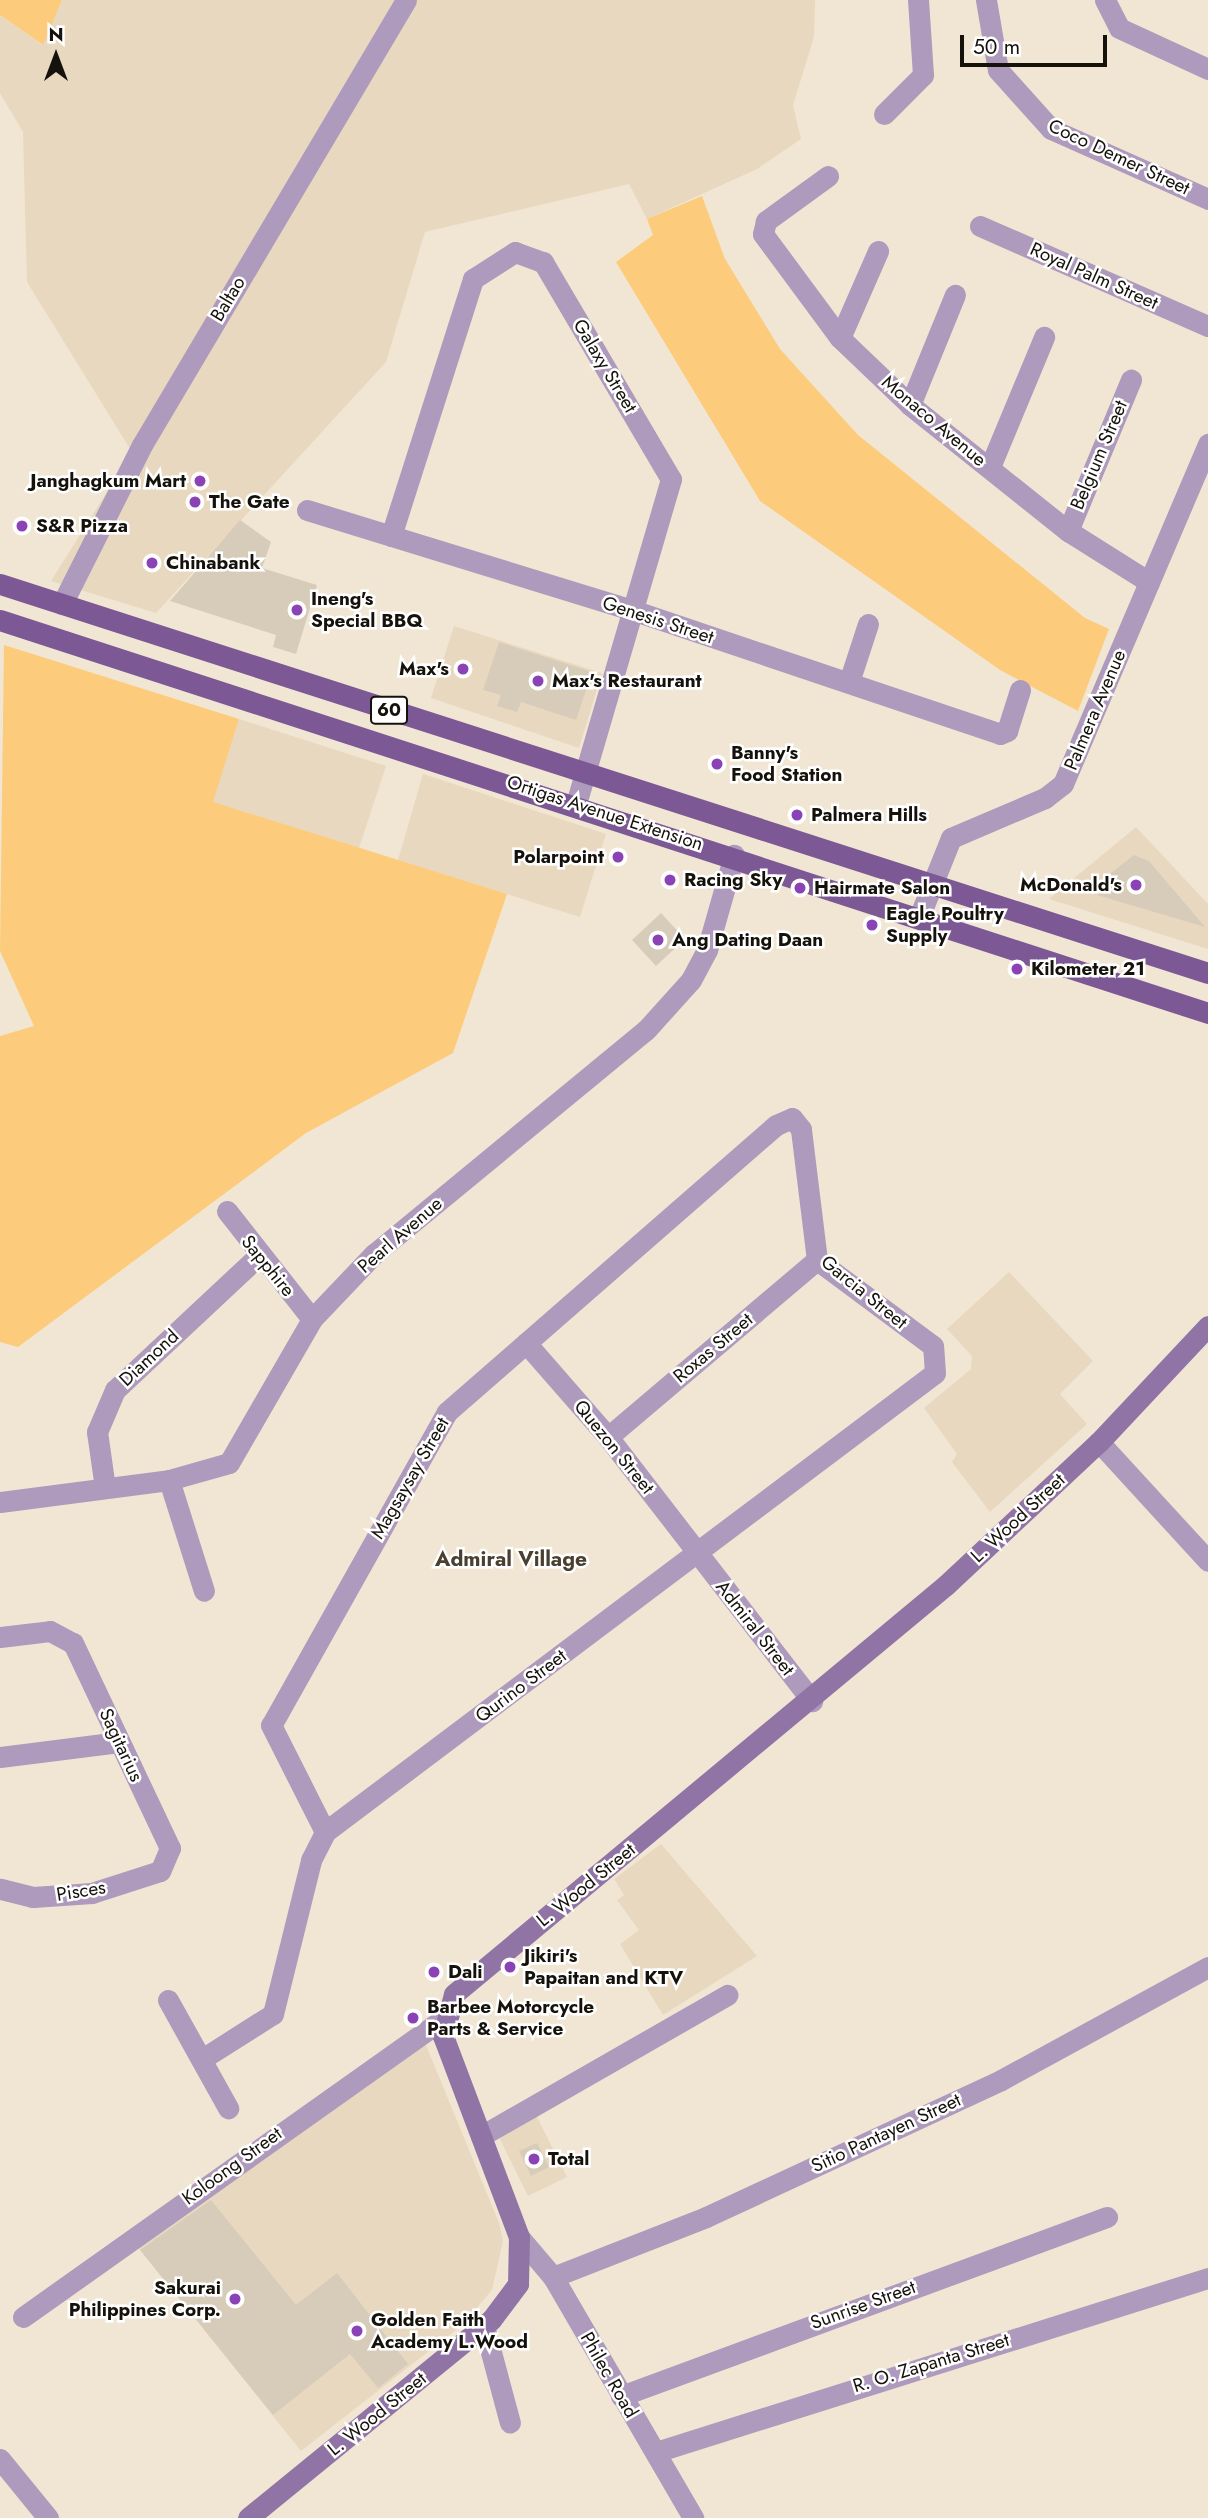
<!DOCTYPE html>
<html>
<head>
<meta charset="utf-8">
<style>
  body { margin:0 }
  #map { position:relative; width:1208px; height:2518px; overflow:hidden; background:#f1e6d3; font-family:Jost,sans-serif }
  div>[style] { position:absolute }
  .built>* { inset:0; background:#e8d8bf }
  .green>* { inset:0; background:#fccc7c }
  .building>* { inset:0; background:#d7ccba }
  .minor>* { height:21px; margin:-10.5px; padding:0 10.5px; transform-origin:10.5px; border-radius:10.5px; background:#ad9abc }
  .secondary>* { height:21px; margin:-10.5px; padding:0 10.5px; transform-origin:10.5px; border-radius:10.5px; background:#9174a6 }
  .primary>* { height:21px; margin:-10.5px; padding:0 10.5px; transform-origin:10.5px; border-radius:10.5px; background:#7c5895 }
  .dots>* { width:19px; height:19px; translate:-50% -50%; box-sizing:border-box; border:4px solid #fff; border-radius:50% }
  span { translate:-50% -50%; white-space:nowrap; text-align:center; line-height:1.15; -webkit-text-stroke:5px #fff; paint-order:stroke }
  .shield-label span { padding:2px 5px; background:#fff; border:2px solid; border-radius:5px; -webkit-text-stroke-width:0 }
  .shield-label { font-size:18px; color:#15110b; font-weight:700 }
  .street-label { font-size:19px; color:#15110b }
  .poi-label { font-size:19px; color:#15110b; font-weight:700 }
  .right { translate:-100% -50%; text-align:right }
  .left { translate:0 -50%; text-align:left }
  .neighbourhood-label { font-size:21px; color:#4a4031; font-weight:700 }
  .north { position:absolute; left:21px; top:21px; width:70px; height:70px; -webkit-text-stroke:5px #fff; paint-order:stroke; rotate:0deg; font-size:19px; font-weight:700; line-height:28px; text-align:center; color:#15110b }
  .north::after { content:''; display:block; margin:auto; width:24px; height:32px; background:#15110b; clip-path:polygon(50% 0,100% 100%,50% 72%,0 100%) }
  .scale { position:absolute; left:960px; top:35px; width:147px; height:32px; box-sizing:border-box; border:4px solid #15110b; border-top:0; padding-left:9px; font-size:21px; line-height:24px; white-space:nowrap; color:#15110b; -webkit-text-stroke:5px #fff; paint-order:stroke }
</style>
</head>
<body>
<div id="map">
  <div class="built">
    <div style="clip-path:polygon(62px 0,815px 0,814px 37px,793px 105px,801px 139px,757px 169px,647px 219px,629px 184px,425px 232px,386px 362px,156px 613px,51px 581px,132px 452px,27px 282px,23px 132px,0 93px,0 15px,42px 45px)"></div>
    <div style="clip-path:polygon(454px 626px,602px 673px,579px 748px,431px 698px)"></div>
    <div style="clip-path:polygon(239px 719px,386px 766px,359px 848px,212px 802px)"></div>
    <div style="clip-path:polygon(423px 774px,606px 834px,580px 917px,398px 860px)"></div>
    <div style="clip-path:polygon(1136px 827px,1208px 904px,1208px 949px,1049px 899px)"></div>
    <div style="clip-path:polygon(1009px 1272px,1093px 1361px,1060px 1394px,1087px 1424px,990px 1512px,952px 1462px,957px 1454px,924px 1408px,971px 1369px,972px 1356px,947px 1329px)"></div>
    <div style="clip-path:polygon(661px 1844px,757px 1956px,663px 2015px,620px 1944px,639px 1930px,617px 1900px,624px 1895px,614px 1879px)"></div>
    <div style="clip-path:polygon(421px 2033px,499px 2223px,503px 2241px,492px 2290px,461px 2326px,301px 2451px,133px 2241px)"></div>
    <div style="clip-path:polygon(536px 2115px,567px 2177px,528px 2196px,498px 2135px)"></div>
  </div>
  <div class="green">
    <div style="clip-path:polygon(0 0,62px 0,43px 45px,0 15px)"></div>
    <div style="clip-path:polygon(702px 196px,725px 259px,780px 349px,858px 435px,1085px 618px,1109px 629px,1078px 711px,1000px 670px,760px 501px,616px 262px,653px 235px,647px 219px)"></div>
    <div style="clip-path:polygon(4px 645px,239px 719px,213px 802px,507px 894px,453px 1053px,306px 1133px,18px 1347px,0 1342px,0 1036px,34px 1026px,0 951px)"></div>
  </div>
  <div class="building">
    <div style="clip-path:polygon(240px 520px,271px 542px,262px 568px,317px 585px,296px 654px,273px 647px,276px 635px,170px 601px)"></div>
    <div style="clip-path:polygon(499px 642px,592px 672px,576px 720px,521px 702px,517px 712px,497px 706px,501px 695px,483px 690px)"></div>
    <div style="clip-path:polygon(1134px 855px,1149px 861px,1205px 927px,1097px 895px,1107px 876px)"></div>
    <div style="clip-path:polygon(661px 913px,685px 939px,656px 966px,632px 940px)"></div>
    <div style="clip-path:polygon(537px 2143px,549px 2167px,531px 2176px,519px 2151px)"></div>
    <div style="clip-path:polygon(211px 2200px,296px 2305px,337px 2273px,408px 2364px,378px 2388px,350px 2354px,273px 2415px,140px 2250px)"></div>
  </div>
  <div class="minor">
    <div style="left:986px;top:0;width:71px;rotate:80.3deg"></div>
    <div style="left:998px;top:70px;width:79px;rotate:48.1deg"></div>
    <div style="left:1051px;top:129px;width:172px;rotate:24deg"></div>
    <div style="left:1105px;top:0;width:31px;rotate:63deg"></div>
    <div style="left:1119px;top:28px;width:98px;rotate:24.7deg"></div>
    <div style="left:884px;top:114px;width:55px;rotate:-45deg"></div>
    <div style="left:923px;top:75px;width:75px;rotate:-93.8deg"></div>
    <div style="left:828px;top:176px;width:77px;rotate:144deg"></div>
    <div style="left:766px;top:221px;width:13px;rotate:103deg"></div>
    <div style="left:763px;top:234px;width:129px;rotate:53.5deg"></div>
    <div style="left:840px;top:338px;width:97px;rotate:43.7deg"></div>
    <div style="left:910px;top:405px;width:202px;rotate:38.6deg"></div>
    <div style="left:1068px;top:531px;width:96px;rotate:32.2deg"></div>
    <div style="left:980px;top:226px;width:249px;rotate:23.7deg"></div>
    <div style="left:840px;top:338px;width:95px;rotate:-66.4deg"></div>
    <div style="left:910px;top:405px;width:119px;rotate:-67.8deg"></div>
    <div style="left:990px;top:467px;width:141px;rotate:-67.4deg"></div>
    <div style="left:307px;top:510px;width:343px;rotate:17.1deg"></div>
    <div style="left:635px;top:611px;width:385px;rotate:18.6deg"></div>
    <div style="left:1000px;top:734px;width:8px;rotate:-23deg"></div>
    <div style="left:1007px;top:731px;width:43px;rotate:-72.4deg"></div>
    <div style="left:1068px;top:531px;width:164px;rotate:-67.4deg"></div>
    <div style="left:391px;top:536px;width:270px;rotate:-72.3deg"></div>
    <div style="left:473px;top:279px;width:50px;rotate:-32.7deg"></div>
    <div style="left:515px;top:252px;width:30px;rotate:20deg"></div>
    <div style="left:543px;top:262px;width:252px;rotate:59.5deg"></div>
    <div style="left:671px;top:479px;width:339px;rotate:106.3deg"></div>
    <div style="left:62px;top:604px;width:178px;rotate:-63.3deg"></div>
    <div style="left:142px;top:445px;width:517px;rotate:-59.32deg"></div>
    <div style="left:849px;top:682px;width:61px;rotate:-71.9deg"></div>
    <div style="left:920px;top:915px;width:83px;rotate:-68.1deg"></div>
    <div style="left:951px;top:838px;width:102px;rotate:-23.1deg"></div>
    <div style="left:1045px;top:798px;width:23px;rotate:-38deg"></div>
    <div style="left:1063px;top:784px;width:370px;rotate:-66.9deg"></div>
    <div style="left:227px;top:1211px;width:137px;rotate:51.8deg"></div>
    <div style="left:526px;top:1343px;width:125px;rotate:48.9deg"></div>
    <div style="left:608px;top:1437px;width:334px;rotate:52.3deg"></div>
    <div style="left:608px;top:1437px;width:274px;rotate:-40.3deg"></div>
    <div style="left:1099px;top:1442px;width:161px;rotate:47.5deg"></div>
    <div style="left:169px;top:1480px;width:116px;rotate:72.5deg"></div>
    <div style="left:105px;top:1488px;width:57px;rotate:-98.1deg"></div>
    <div style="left:97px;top:1432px;width:46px;rotate:-66.8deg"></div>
    <div style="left:115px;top:1390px;width:196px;rotate:-43.1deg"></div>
    <div style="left:0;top:1502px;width:170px;rotate:-7.4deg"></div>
    <div style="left:169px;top:1480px;width:62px;rotate:-15.8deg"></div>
    <div style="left:229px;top:1463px;width:166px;rotate:-60deg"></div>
    <div style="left:312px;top:1319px;width:90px;rotate:-46.4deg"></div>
    <div style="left:374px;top:1254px;width:352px;rotate:-39.5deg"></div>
    <div style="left:646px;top:1030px;width:67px;rotate:-48deg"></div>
    <div style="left:691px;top:980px;width:34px;rotate:-62deg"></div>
    <div style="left:707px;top:950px;width:99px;rotate:-74.1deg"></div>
    <div style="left:0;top:1637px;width:50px;rotate:-6.8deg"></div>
    <div style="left:50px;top:1631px;width:26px;rotate:28deg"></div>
    <div style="left:73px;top:1643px;width:227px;rotate:64.7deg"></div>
    <div style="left:170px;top:1848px;width:25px;rotate:113deg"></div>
    <div style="left:160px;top:1871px;width:71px;rotate:162.1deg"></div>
    <div style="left:92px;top:1893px;width:59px;rotate:176.1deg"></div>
    <div style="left:33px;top:1897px;width:34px;rotate:-166deg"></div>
    <div style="left:0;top:1757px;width:120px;rotate:-7.2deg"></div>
    <div style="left:168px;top:2000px;width:124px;rotate:60.9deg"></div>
    <div style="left:202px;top:2059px;width:84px;rotate:-32.4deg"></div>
    <div style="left:273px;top:2014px;width:159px;rotate:-76.1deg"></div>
    <div style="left:311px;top:1860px;width:31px;rotate:-63deg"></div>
    <div style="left:325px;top:1832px;width:763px;rotate:-36.96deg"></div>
    <div style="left:935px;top:1373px;width:27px;rotate:-94deg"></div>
    <div style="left:933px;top:1346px;width:144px;rotate:-143.4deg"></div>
    <div style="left:817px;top:1260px;width:132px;rotate:-97deg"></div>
    <div style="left:801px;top:1129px;width:14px;rotate:-129deg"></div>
    <div style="left:792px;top:1118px;width:17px;rotate:156deg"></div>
    <div style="left:776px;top:1125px;width:437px;rotate:138.9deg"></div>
    <div style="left:447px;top:1412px;width:359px;rotate:119.3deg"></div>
    <div style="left:271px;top:1725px;width:120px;rotate:63.2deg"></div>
    <div style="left:481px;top:2136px;width:284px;rotate:-29.8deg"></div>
    <div style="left:519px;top:2237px;width:52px;rotate:49.6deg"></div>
    <div style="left:553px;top:2277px;width:279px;rotate:59.8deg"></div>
    <div style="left:553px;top:2277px;width:164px;rotate:-21.4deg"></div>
    <div style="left:706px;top:2217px;width:325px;rotate:-24.9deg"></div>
    <div style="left:1001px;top:2080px;width:236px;rotate:-28.6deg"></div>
    <div style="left:23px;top:2317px;width:515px;rotate:-35.36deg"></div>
    <div style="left:484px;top:2326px;width:100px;rotate:75deg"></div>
    <div style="left:621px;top:2396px;width:518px;rotate:-20.22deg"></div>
    <div style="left:656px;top:2452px;width:579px;rotate:-17.5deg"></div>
    <div style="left:0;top:2459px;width:76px;rotate:50.9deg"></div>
  </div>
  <div class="secondary">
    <div style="left:248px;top:2518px;width:313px;rotate:-39.2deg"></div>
    <div style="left:491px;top:2320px;width:45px;rotate:-53.1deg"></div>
    <div style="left:518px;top:2284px;width:47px;rotate:-88.8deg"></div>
    <div style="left:519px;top:2237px;width:215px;rotate:-110.7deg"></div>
    <div style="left:443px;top:2036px;width:43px;rotate:-75.3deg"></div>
    <div style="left:454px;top:1994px;width:640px;rotate:-39.74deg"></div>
    <div style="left:946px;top:1585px;width:209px;rotate:-43.1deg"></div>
    <div style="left:1099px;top:1442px;width:159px;rotate:-46.8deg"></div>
  </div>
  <div class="primary">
    <div style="left:0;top:584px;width:1269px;rotate:17.85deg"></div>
    <div style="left:0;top:620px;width:1270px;rotate:18.02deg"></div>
  </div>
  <div class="dots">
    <div style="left:200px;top:481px;background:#8a42b4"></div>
    <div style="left:195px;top:502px;background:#8a42b4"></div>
    <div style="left:22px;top:526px;background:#8a42b4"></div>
    <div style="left:152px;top:563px;background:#8a42b4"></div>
    <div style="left:297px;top:610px;background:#8a42b4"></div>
    <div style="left:463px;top:669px;background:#8a42b4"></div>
    <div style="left:538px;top:681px;background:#8a42b4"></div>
    <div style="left:717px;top:764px;background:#8a42b4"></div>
    <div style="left:797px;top:815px;background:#8a42b4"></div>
    <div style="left:618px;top:857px;background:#8a42b4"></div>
    <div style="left:670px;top:880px;background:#8a42b4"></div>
    <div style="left:1136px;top:885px;background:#8a42b4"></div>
    <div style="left:800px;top:888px;background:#8a42b4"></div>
    <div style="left:872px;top:925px;background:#8a42b4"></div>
    <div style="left:658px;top:940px;background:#8a42b4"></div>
    <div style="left:1017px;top:969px;background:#8a42b4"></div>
    <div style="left:510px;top:1967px;background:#8a42b4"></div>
    <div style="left:434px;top:1972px;background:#8a42b4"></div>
    <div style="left:413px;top:2018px;background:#8a42b4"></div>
    <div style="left:534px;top:2159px;background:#8a42b4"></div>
    <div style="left:235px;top:2299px;background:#8a42b4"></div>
    <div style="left:357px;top:2331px;background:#8a42b4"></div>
  </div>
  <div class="shield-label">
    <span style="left:389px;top:710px">60</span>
  </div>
  <div class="street-label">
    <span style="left:1119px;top:157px;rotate:25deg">Coco Demer Street</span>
    <span style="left:1094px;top:276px;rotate:24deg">Royal Palm Street</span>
    <span style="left:228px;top:299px;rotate:-59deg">Baltao</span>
    <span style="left:605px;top:366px;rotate:59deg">Galaxy Street</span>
    <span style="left:934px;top:421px;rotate:40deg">Monaco Avenue</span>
    <span style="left:1099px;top:455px;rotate:-67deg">Belgium Street</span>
    <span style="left:658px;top:620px;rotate:18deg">Genesis Street</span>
    <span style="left:1095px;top:710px;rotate:-67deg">Palmera Avenue</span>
    <span style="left:605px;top:813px;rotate:18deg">Ortigas Avenue Extension</span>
    <span style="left:400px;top:1235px;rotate:-41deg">Pearl Avenue</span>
    <span style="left:268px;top:1266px;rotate:51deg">Sapphire</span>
    <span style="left:864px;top:1292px;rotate:39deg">Garcia Street</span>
    <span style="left:713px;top:1348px;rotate:-40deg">Roxas Street</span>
    <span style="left:149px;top:1358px;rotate:-43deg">Diamond</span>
    <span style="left:614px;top:1447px;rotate:51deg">Quezon Street</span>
    <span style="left:410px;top:1478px;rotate:-60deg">Magsaysay Street</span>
    <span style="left:1018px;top:1518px;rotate:-43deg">L. Wood Street</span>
    <span style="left:755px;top:1628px;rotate:52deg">Admiral Street</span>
    <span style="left:521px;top:1686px;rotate:-37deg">Qurino Street</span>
    <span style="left:121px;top:1745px;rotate:65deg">Sagitarius</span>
    <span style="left:586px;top:1885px;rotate:-39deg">L. Wood Street</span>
    <span style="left:81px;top:1891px;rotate:-9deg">Pisces</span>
    <span style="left:886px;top:2133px;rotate:-25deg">Sitio Pantayen Street</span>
    <span style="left:232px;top:2166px;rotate:-36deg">Koloong Street</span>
    <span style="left:863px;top:2305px;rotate:-20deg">Sunrise Street</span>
    <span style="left:931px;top:2363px;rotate:-17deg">R. O. Zapanta Street</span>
    <span style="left:609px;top:2375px;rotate:60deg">Philec Road</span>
    <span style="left:377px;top:2414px;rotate:-39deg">L. Wood Street</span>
  </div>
  <div class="poi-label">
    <span class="right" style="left:186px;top:481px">Janghagkum Mart</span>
    <span class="left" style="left:209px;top:502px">The Gate</span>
    <span class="left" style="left:36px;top:526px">S&amp;R Pizza</span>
    <span class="left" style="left:166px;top:563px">Chinabank</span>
    <span class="left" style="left:311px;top:610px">Ineng's<br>Special BBQ</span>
    <span class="right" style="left:449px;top:669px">Max's</span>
    <span class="left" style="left:552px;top:681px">Max's Restaurant</span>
    <span class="left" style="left:731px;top:764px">Banny's<br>Food Station</span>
    <span class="left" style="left:811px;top:815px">Palmera Hills</span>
    <span class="right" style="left:604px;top:857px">Polarpoint</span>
    <span class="left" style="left:684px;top:880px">Racing Sky</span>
    <span class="right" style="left:1122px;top:885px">McDonald's</span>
    <span class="left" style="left:814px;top:888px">Hairmate Salon</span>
    <span class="left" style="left:886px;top:925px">Eagle Poultry<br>Supply</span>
    <span class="left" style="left:672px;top:940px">Ang Dating Daan</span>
    <span class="left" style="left:1031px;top:969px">Kilometer 21</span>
    <span class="left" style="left:524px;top:1967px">Jikiri's<br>Papaitan and KTV</span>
    <span class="left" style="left:448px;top:1972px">Dali</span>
    <span class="left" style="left:427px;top:2018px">Barbee Motorcycle<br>Parts &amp; Service</span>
    <span class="left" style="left:548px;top:2159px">Total</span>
    <span class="right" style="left:221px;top:2299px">Sakurai<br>Philippines Corp.</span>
    <span class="left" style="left:371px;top:2331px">Golden Faith<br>Academy L.Wood</span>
  </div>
  <div class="neighbourhood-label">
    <span style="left:511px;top:1559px">Admiral Village</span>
  </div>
  <div class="north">N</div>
  <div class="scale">50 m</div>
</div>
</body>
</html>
